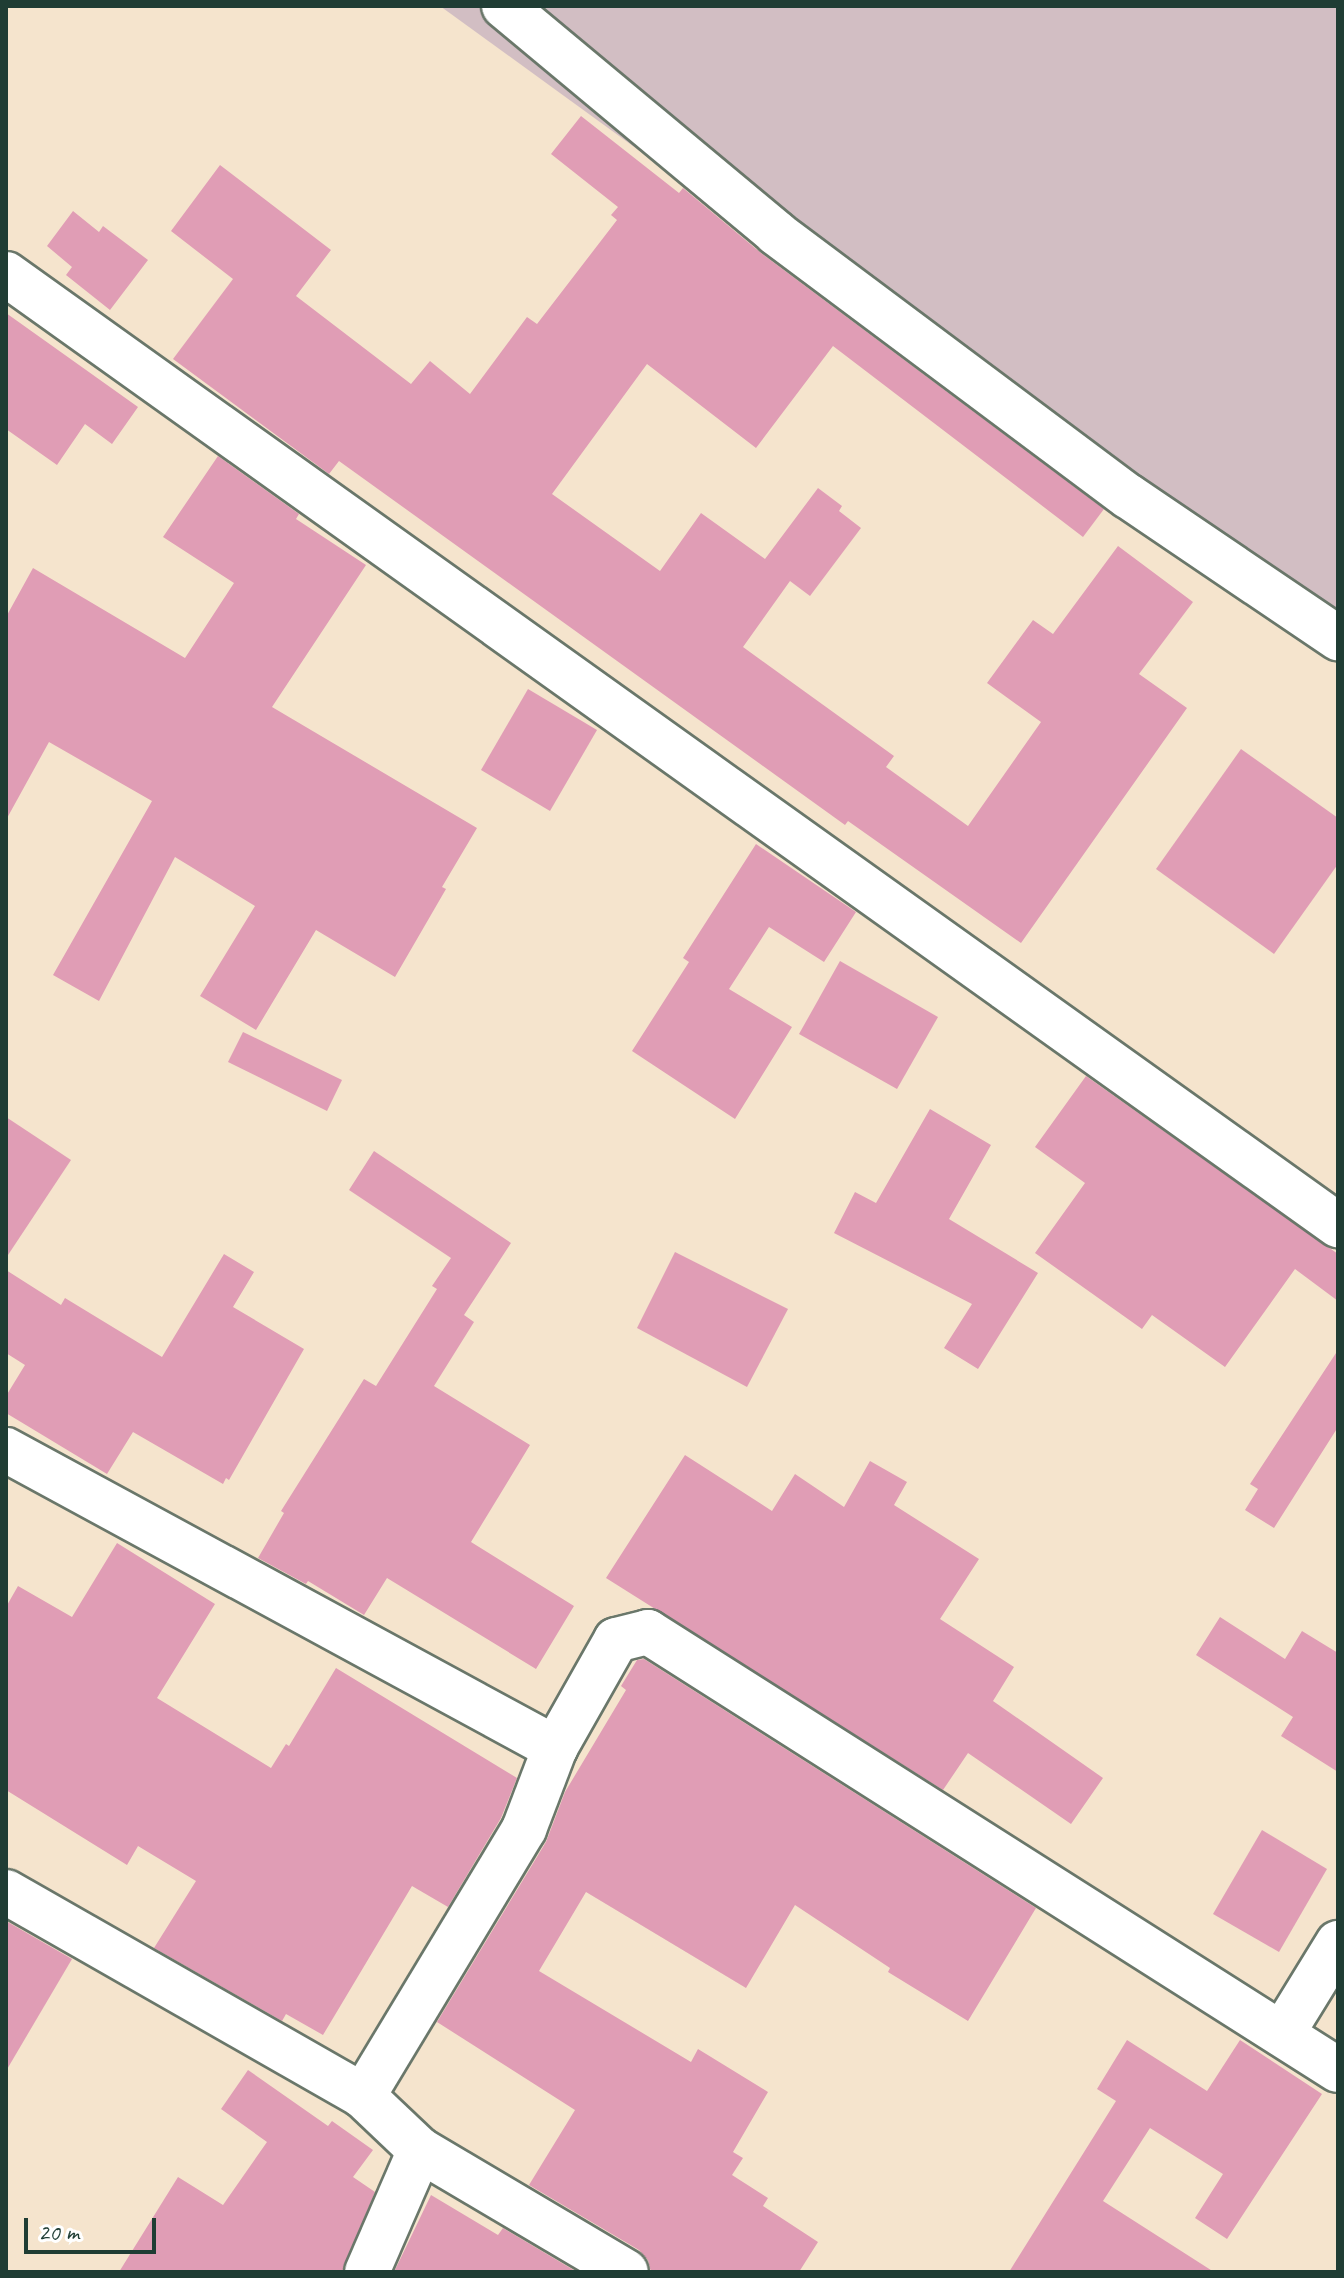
<!DOCTYPE html>
<html>
<head>
<meta charset="utf-8">
<style>
  body { margin:0 }
  #map { position:relative; width:1344px; height:2278px; overflow:hidden; background:#f5e4cd; font-family:Caveat,sans-serif }
  div>[style] { position:absolute }
  .industrial>* { inset:0; background:#d2bec3 }
  .building>* { inset:0; background:#e09db5 }
  .roads { filter:drop-shadow(2px 0 #6a776a) drop-shadow(-2px 0 #6a776a) drop-shadow(0 2px #6a776a) drop-shadow(0 -2px #6a776a) }
  .street>* { height:44px; margin:-22px; padding:0 22px; transform-origin:22px; border-radius:22px; background:#fff }
  span { translate:-50% -50%; white-space:nowrap; text-align:center; line-height:1.15; -webkit-text-stroke:8px #fff; paint-order:stroke }
  .frame { position:absolute; inset:0; border:8px solid #1f3d34; pointer-events:none }
  .scale { position:absolute; left:24px; top:2218px; width:132px; height:36px; box-sizing:border-box; border:4px solid #1f3d34; border-top:0; padding-left:10px; font-size:24px; line-height:28px; white-space:nowrap; color:#1f3d34; -webkit-text-stroke:6px #fff; paint-order:stroke }
</style>
</head>
<body>
<div id="map">
  <div class="industrial">
    <div style="clip-path:polygon(440px 6px,1338px 6px,1338px 658px)"></div>
  </div>
  <div class="building">
    <div style="clip-path:polygon(581px 116px,679px 193px,683px 188px,761px 253px,1104px 509px,1083px 537px,833px 346px,756px 448px,647px 364px,552px 494px,660px 571px,701px 513px,765px 559px,818px 488px,842px 506px,839px 511px,861px 528px,810px 596px,790px 581px,743px 647px,894px 756px,886px 767px,968px 826px,1041px 722px,987px 683px,1033px 620px,1053px 634px,1118px 546px,1193px 602px,1139px 674px,1187px 708px,1021px 943px,848px 821px,845px 825px,339px 461px,329px 474px,173px 359px,233px 279px,171px 231px,220px 165px,331px 250px,296px 296px,411px 384px,430px 361px,470px 394px,527px 317px,537px 324px,617px 220px,611px 215px,618px 207px,551px 154px)"></div>
    <div style="clip-path:polygon(73px 211px,99px 232px,103px 226px,148px 260px,110px 310px,66px 275px,72px 267px,47px 246px)"></div>
    <div style="clip-path:polygon(6px 313px,138px 407px,112px 444px,85px 424px,57px 465px,6px 429px)"></div>
    <div style="clip-path:polygon(218px 456px,299px 514px,296px 519px,366px 565px,272px 707px,477px 828px,442px 887px,446px 889px,395px 977px,316px 930px,256px 1030px,200px 996px,255px 906px,175px 857px,99px 1001px,53px 975px,152px 801px,49px 742px,6px 820px,6px 617px,33px 568px,185px 658px,234px 583px,163px 537px)"></div>
    <div style="clip-path:polygon(528px 689px,597px 730px,550px 811px,481px 770px)"></div>
    <div style="clip-path:polygon(1241px 749px,1338px 818px,1338px 864px,1274px 954px,1156px 869px)"></div>
    <div style="clip-path:polygon(756px 844px,856px 912px,824px 962px,769px 927px,729px 989px,792px 1027px,735px 1119px,632px 1051px,689px 962px,683px 958px)"></div>
    <div style="clip-path:polygon(840px 961px,938px 1017px,897px 1089px,799px 1034px)"></div>
    <div style="clip-path:polygon(243px 1032px,342px 1080px,327px 1111px,228px 1062px)"></div>
    <div style="clip-path:polygon(1086px 1076px,1338px 1254px,1338px 1301px,1295px 1269px,1225px 1367px,1152px 1315px,1142px 1329px,1035px 1253px,1085px 1183px,1035px 1147px)"></div>
    <div style="clip-path:polygon(930px 1109px,991px 1145px,949px 1219px,1038px 1273px,978px 1369px,944px 1348px,972px 1304px,834px 1233px,855px 1192px,876px 1203px)"></div>
    <div style="clip-path:polygon(6px 1117px,71px 1160px,6px 1258px)"></div>
    <div style="clip-path:polygon(374px 1151px,511px 1243px,464px 1315px,474px 1322px,434px 1386px,530px 1445px,471px 1542px,574px 1606px,536px 1669px,387px 1578px,364px 1615px,308px 1581px,306px 1584px,258px 1558px,284px 1513px,281px 1511px,364px 1379px,376px 1386px,437px 1289px,432px 1286px,451px 1258px,349px 1190px)"></div>
    <div style="clip-path:polygon(675px 1252px,788px 1309px,747px 1387px,637px 1328px)"></div>
    <div style="clip-path:polygon(224px 1254px,254px 1272px,233px 1307px,304px 1349px,229px 1480px,226px 1478px,223px 1484px,133px 1432px,107px 1474px,6px 1413px,6px 1396px,25px 1365px,6px 1353px,6px 1270px,61px 1305px,65px 1298px,162px 1357px)"></div>
    <div style="clip-path:polygon(1338px 1350px,1338px 1427px,1274px 1528px,1245px 1510px,1258px 1489px,1250px 1484px)"></div>
    <div style="clip-path:polygon(685px 1455px,772px 1511px,795px 1474px,844px 1507px,870px 1461px,907px 1482px,894px 1505px,979px 1559px,940px 1619px,1014px 1667px,993px 1701px,1103px 1778px,1071px 1824px,968px 1753px,943px 1790px,606px 1578px)"></div>
    <div style="clip-path:polygon(117px 1543px,215px 1604px,157px 1698px,271px 1768px,286px 1744px,289px 1746px,336px 1668px,517px 1778px,501px 1818px,448px 1907px,412px 1886px,323px 2035px,286px 2014px,282px 2021px,154px 1948px,196px 1881px,138px 1846px,127px 1865px,6px 1790px,6px 1607px,18px 1586px,72px 1617px)"></div>
    <div style="clip-path:polygon(1220px 1617px,1285px 1659px,1302px 1631px,1338px 1653px,1338px 1772px,1281px 1736px,1293px 1717px,1196px 1655px)"></div>
    <div style="clip-path:polygon(644px 1659px,1036px 1908px,968px 2021px,888px 1972px,890px 1968px,795px 1905px,746px 1988px,586px 1892px,539px 1971px,691px 2062px,698px 2049px,768px 2092px,733px 2152px,743px 2158px,732px 2175px,768px 2198px,763px 2206px,818px 2242px,799px 2272px,651px 2272px,648px 2260px,639px 2250px,529px 2185px,575px 2110px,437px 2022px,546px 1842px,565px 1792px,626px 1690px,621px 1686px,637px 1660px)"></div>
    <div style="clip-path:polygon(1262px 1830px,1327px 1869px,1279px 1952px,1213px 1914px)"></div>
    <div style="clip-path:polygon(6px 1921px,72px 1959px,6px 2071px)"></div>
    <div style="clip-path:polygon(1127px 2040px,1207px 2091px,1240px 2040px,1322px 2094px,1227px 2239px,1195px 2218px,1223px 2174px,1150px 2128px,1103px 2201px,1214px 2272px,1009px 2272px,1116px 2101px,1097px 2089px)"></div>
    <div style="clip-path:polygon(248px 2070px,328px 2126px,332px 2121px,373px 2150px,353px 2177px,375px 2192px,342px 2272px,119px 2272px,178px 2177px,223px 2205px,267px 2142px,221px 2109px)"></div>
    <div style="clip-path:polygon(431px 2195px,498px 2235px,503px 2228px,577px 2272px,394px 2272px)"></div>
  </div>
  <div class="roads">
    <div class="street">
      <div style="left:504px;top:6px;width:354px;rotate:39.8deg"></div>
      <div style="left:776px;top:233px;width:439px;rotate:36.8deg"></div>
      <div style="left:1128px;top:496px;width:254px;rotate:34.1deg"></div>
      <div style="left:6px;top:274px;width:1637px;rotate:35.53deg"></div>
      <div style="left:6px;top:1450px;width:625px;rotate:28.49deg"></div>
      <div style="left:555px;top:1748px;width:124px;rotate:-60.5deg"></div>
      <div style="left:616px;top:1640px;width:33px;rotate:-14deg"></div>
      <div style="left:648px;top:1632px;width:817px;rotate:32.41deg"></div>
      <div style="left:6px;top:1892px;width:411px;rotate:29.7deg"></div>
      <div style="left:363px;top:2096px;width:79px;rotate:43.5deg"></div>
      <div style="left:420px;top:2150px;width:239px;rotate:30.6deg"></div>
      <div style="left:1282px;top:2034px;width:107px;rotate:-58.4deg"></div>
      <div style="left:363px;top:2096px;width:312px;rotate:-58.9deg"></div>
      <div style="left:524px;top:1829px;width:87px;rotate:-69.1deg"></div>
      <div style="left:367px;top:2272px;width:133px;rotate:-66.5deg"></div>
    </div>
  </div>
  <div class="frame"></div>
  <div class="scale">20 m</div>
</div>
</body>
</html>
